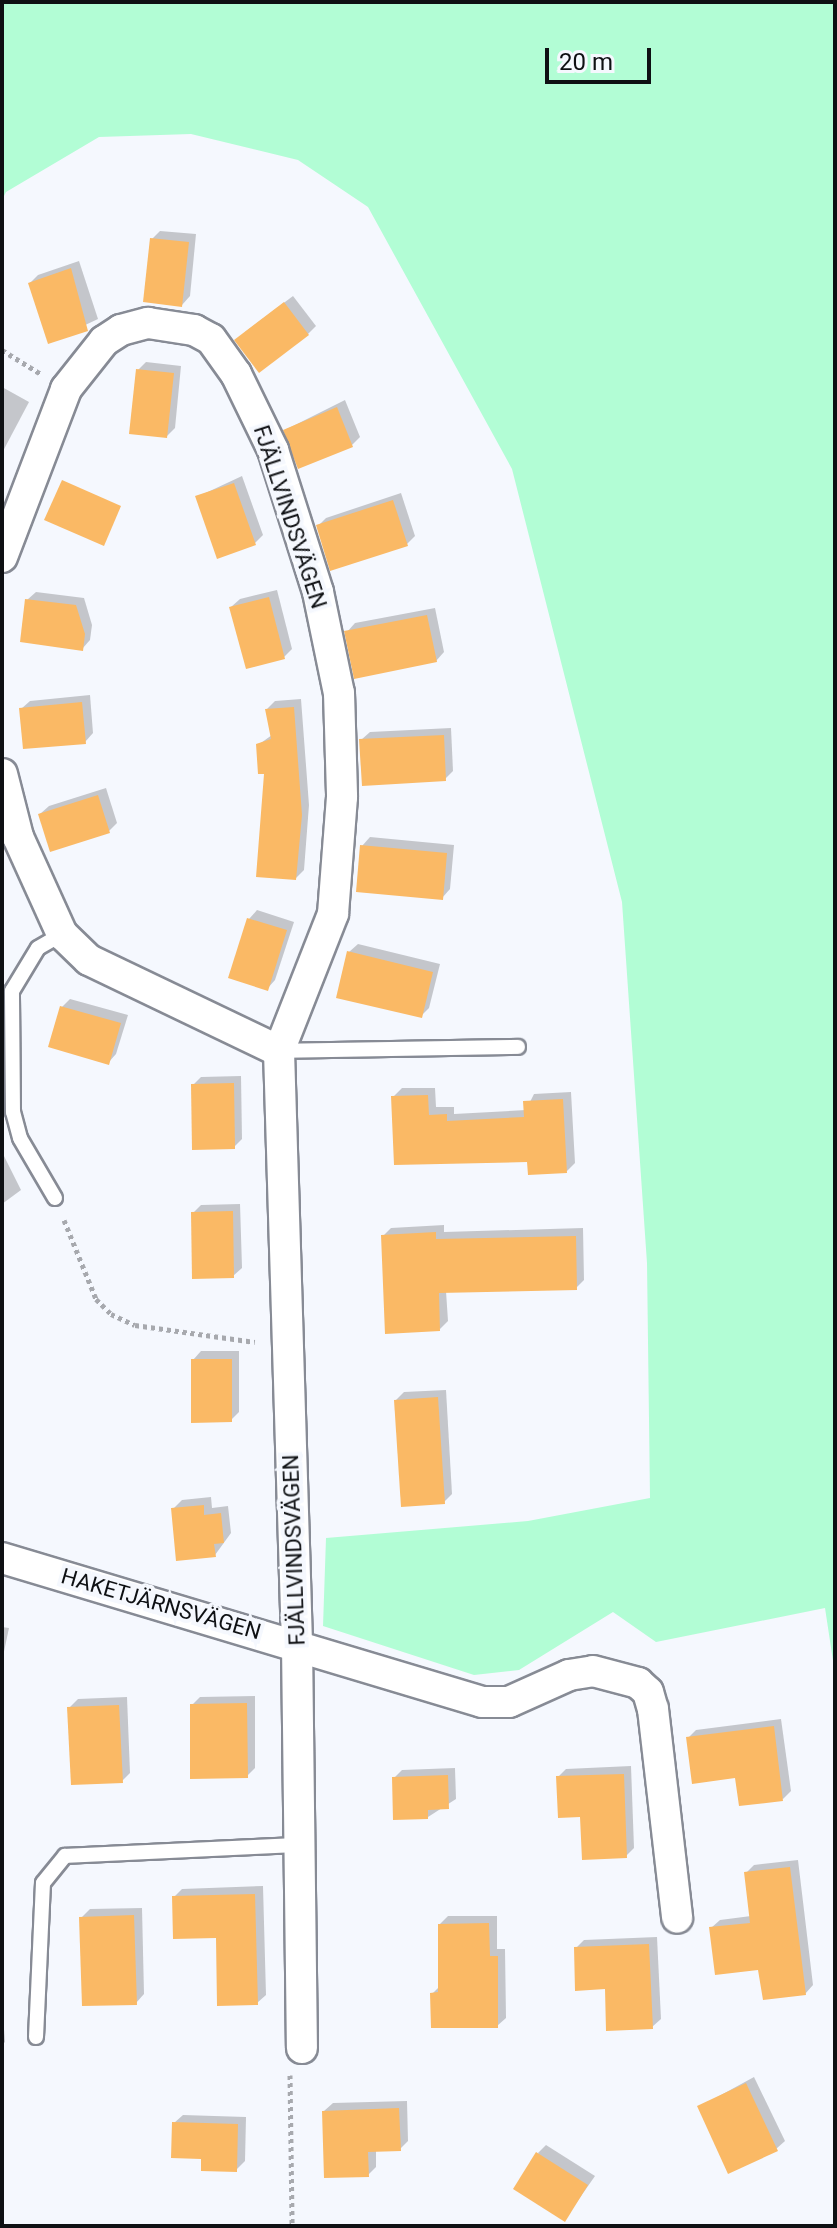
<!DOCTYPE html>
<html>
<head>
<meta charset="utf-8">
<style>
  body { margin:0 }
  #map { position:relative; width:837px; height:2228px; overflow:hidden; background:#f5f8fe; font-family:Roboto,sans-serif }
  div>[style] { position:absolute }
  .green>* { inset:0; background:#b2fdd5 }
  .shadow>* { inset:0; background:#0003 }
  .building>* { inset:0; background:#fab965 }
  .path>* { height:5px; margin-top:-2.5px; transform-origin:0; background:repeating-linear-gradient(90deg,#a7a9ae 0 4px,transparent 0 8px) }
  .roads { filter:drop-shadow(2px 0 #878b95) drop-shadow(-2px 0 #878b95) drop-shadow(0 2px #878b95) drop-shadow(0 -2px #878b95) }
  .lane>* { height:14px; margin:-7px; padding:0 7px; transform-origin:7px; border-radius:7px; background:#fff }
  .street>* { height:30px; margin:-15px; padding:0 15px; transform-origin:15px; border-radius:15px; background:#fff }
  span { translate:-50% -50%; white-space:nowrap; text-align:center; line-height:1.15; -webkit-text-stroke:8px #f5f8fe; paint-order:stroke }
  .street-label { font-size:22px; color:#0e1013 }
  .frame { position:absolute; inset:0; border:4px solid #0e1013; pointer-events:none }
  .scale { position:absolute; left:545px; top:48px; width:106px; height:36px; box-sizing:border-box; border:4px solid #0e1013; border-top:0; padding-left:10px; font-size:24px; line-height:28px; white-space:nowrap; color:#0e1013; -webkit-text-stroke:6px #f5f8fe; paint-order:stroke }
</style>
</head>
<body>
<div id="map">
  <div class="green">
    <div style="clip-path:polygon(2px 2px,835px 2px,835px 1674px,825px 1608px,656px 1642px,613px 1612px,519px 1670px,474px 1675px,323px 1626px,326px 1538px,528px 1521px,650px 1498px,647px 1263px,622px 902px,512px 469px,368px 207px,298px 160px,191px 134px,99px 137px,6px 192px,2px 200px)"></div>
  </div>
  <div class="shadow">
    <div style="clip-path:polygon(160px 231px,196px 234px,190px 296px,182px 305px,152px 239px)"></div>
    <div style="clip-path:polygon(79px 261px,98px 319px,49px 342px,30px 283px,38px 275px)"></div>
    <div style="clip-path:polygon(293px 296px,316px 326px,308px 334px,245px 332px)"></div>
    <div style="clip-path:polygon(146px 362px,181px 366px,175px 428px,167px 436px,138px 370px)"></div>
    <div style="clip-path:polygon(2px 387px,29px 402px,2px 453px)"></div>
    <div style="clip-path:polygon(345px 400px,360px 437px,352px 445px,285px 430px)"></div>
    <div style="clip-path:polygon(242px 476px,263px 535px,255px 543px,197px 497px)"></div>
    <div style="clip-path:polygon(401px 493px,415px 536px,407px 544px,318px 526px,326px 518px)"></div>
    <div style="clip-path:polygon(277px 590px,292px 649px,284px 657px,231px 607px,240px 599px)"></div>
    <div style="clip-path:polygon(36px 592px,84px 598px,92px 625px,90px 640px,82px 649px,27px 600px)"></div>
    <div style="clip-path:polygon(435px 608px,444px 652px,436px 661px,347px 632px,355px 623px)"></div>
    <div style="clip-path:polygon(90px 695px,93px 733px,85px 742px,21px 709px,30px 701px)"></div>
    <div style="clip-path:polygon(301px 699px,309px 805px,304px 870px,296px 878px,258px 745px,272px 735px,267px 709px,275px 701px)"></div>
    <div style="clip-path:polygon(451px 728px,453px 771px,445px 779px,361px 740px,370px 732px)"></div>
    <div style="clip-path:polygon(106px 788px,117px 823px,109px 831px,40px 814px,49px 806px)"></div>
    <div style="clip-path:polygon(370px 837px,454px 845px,450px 889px,442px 898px,362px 846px)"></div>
    <div style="clip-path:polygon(257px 910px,294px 922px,275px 980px,267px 989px,249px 919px)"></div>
    <div style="clip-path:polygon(358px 944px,440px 964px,429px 1008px,421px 1016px,349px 952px)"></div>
    <div style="clip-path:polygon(70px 999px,128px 1015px,116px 1054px,108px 1063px,62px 1007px)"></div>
    <div style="clip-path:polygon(241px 1076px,242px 1139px,234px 1147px,193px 1085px,201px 1077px)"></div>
    <div style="clip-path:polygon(402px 1088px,435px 1088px,436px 1107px,454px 1107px,454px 1114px,526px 1110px,534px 1094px,571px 1092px,575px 1163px,567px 1171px,529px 1160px,395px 1163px,393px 1097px)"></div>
    <div style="clip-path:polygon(2px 1152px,21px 1190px,2px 1204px)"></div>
    <div style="clip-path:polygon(240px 1204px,242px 1268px,233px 1276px,193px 1213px,201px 1205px)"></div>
    <div style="clip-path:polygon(444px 1225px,444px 1232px,583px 1228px,584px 1280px,576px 1288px,446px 1291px,448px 1321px,440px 1329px,383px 1236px,391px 1228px)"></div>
    <div style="clip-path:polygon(201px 1351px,239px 1351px,239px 1412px,231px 1420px,193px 1360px)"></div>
    <div style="clip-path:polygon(446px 1390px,452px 1494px,444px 1502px,396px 1400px,404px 1392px)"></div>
    <div style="clip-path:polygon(211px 1497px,212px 1508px,228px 1506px,231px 1533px,215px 1555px,174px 1508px,182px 1500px)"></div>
    <div style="clip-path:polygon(2px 1627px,9px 1628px,2px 1661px)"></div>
    <div style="clip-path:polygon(255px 1696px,255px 1768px,247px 1776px,192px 1705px,200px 1697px)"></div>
    <div style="clip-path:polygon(127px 1697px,130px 1773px,122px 1781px,69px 1708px,78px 1699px)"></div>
    <div style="clip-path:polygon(781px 1719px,791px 1791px,783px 1799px,737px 1776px,688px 1738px,696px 1730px)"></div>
    <div style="clip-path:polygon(631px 1766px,634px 1848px,626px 1856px,582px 1815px,558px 1777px,566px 1769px)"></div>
    <div style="clip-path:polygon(455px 1768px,456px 1799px,428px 1817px,394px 1778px,402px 1770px)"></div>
    <div style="clip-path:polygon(798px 1860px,813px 1985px,805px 1994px,760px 1968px,711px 1928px,720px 1920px,751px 1916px,746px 1873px,754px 1865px)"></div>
    <div style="clip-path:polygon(263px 1886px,266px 1995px,257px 2003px,218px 1936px,174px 1897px,182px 1889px)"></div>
    <div style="clip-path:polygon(142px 1908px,144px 1994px,136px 2003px,81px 1918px,90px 1909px)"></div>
    <div style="clip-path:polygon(448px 1916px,497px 1916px,497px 1949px,505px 1949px,506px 2018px,497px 2026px,432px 1994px,440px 1986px,440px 1924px)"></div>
    <div style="clip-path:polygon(657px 1937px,661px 2019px,652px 2027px,607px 1987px,576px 1948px,584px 1940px)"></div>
    <div style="clip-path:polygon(2px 2002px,5px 2042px,2px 2045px)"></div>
    <div style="clip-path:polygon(754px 2077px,785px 2141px,776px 2149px,699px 2107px)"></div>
    <div style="clip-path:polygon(407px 2101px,408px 2141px,400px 2149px,376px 2149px,376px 2167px,368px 2175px,324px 2111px,333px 2103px)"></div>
    <div style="clip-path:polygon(183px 2115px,246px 2117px,245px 2161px,236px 2170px,203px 2157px,174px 2123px)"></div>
    <div style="clip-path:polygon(546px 2145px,595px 2176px,565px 2219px,538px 2153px)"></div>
  </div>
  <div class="building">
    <div style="clip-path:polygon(150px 238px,189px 242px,182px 307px,143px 302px)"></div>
    <div style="clip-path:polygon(71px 268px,88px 331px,48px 344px,28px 283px)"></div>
    <div style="clip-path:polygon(284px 302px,309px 335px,259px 373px,234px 340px)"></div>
    <div style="clip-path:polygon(136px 369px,174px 373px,167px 438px,129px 434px)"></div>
    <div style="clip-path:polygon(337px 407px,353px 447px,298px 469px,283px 430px)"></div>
    <div style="clip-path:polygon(62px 480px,121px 506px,104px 546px,44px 520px)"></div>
    <div style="clip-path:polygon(234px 483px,256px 545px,217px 559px,195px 496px)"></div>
    <div style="clip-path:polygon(393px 500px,408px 546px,330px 571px,316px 525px)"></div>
    <div style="clip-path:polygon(269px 597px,285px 659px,246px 669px,229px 607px)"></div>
    <div style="clip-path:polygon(25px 599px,76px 605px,85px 634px,83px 651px,20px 642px)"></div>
    <div style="clip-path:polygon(427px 615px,437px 662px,354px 679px,344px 631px)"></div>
    <div style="clip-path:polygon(82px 702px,86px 744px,23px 749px,19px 708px)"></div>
    <div style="clip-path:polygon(294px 707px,302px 815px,296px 880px,256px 877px,264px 774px,258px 774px,256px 744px,271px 739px,265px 709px)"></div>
    <div style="clip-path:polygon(444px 735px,446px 781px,362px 786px,359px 739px)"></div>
    <div style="clip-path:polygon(98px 795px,110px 833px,50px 852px,38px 814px)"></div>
    <div style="clip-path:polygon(360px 845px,447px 853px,443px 900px,356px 892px)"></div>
    <div style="clip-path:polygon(247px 918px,287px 930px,268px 991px,228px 978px)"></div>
    <div style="clip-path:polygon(347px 951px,433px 972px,422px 1018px,336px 998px)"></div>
    <div style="clip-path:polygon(60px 1006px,121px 1023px,109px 1065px,48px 1047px)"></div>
    <div style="clip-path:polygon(234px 1083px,235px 1149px,192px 1150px,191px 1084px)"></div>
    <div style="clip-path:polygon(428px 1095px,429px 1115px,447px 1114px,447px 1121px,524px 1117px,523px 1101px,563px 1099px,567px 1173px,528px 1175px,527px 1162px,394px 1165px,391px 1096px)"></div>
    <div style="clip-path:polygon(233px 1211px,234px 1278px,192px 1279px,191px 1212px)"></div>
    <div style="clip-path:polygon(436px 1232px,436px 1239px,576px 1236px,577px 1290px,439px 1293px,440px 1331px,385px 1334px,381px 1235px)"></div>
    <div style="clip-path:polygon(191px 1359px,232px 1359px,232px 1422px,191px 1423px)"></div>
    <div style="clip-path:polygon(438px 1397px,445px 1504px,401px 1507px,394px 1400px)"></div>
    <div style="clip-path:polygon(204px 1505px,204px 1515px,221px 1513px,224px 1543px,214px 1544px,216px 1557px,176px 1561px,171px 1508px)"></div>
    <div style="clip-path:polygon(247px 1703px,248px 1778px,190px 1779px,190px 1704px)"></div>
    <div style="clip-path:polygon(119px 1705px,123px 1783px,71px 1785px,67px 1707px)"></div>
    <div style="clip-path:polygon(774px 1726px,783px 1801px,739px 1806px,735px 1778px,692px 1784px,686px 1737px)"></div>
    <div style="clip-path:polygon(624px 1774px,627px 1858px,582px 1860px,580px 1817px,558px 1818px,556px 1776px)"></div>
    <div style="clip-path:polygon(448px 1775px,449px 1809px,428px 1810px,428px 1819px,393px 1820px,392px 1777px)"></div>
    <div style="clip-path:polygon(790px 1867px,806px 1995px,763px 2000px,758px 1970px,715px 1975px,709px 1927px,750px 1923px,744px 1872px)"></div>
    <div style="clip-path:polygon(255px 1894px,258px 2005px,217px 2006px,216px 1938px,173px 1939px,172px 1896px)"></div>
    <div style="clip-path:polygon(134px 1915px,137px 2005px,82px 2006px,79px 1917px)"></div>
    <div style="clip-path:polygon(489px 1923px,490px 1956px,498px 1956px,498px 2028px,431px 2028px,430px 1993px,438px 1992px,438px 1924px)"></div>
    <div style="clip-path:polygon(649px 1944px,653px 2029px,606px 2031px,605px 1989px,575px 1991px,574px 1947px)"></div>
    <div style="clip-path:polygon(746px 2083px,778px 2151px,728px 2174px,697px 2106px)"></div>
    <div style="clip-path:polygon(399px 2108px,401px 2151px,368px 2152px,369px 2177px,324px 2178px,322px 2111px)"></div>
    <div style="clip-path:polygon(172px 2122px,238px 2124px,237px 2172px,201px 2171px,201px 2159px,171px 2158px)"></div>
    <div style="clip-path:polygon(536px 2152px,588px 2185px,565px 2222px,513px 2189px)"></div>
  </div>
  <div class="path">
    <div style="left:2px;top:350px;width:46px;rotate:31.6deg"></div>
    <div style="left:64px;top:1220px;width:85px;rotate:67.9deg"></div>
    <div style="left:96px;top:1299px;width:21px;rotate:45deg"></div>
    <div style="left:111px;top:1314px;width:26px;rotate:25deg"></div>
    <div style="left:135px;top:1325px;width:121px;rotate:8.1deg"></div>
    <div style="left:290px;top:2075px;width:151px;rotate:89.2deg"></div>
  </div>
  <div class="roads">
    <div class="lane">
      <div style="left:279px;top:1051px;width:239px;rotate:-1deg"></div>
      <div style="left:55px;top:1198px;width:69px;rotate:-120.3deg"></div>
      <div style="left:20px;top:1138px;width:27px;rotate:-105deg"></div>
      <div style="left:13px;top:1112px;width:121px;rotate:-90.5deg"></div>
      <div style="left:12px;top:991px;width:50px;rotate:-58.8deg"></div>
      <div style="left:38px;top:948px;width:28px;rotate:-30deg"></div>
      <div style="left:36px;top:2037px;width:154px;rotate:-87.4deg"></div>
      <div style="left:43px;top:1883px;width:35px;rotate:-51deg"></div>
      <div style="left:65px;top:1856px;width:235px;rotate:-2.7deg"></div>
    </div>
    <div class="street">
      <div style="left:2px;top:557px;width:180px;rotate:-69.1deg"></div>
      <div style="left:66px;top:389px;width:61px;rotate:-51.6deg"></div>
      <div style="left:104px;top:341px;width:20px;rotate:-33deg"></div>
      <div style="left:121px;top:330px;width:28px;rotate:-15deg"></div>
      <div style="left:148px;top:323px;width:47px;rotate:8.7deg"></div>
      <div style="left:194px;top:330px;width:19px;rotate:28deg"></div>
      <div style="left:211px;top:339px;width:43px;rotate:54.5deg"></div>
      <div style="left:236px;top:374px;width:85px;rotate:64deg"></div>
      <div style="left:273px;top:450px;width:149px;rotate:72.4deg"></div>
      <div style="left:318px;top:592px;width:103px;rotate:78.3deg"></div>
      <div style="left:339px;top:693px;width:104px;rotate:88.3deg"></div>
      <div style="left:342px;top:797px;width:117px;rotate:94.4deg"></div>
      <div style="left:333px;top:914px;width:147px;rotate:111.5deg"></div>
      <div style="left:279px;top:1051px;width:593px;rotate:88.26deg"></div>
      <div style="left:297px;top:1644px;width:404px;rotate:89.3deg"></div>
      <div style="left:2px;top:774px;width:65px;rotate:75.7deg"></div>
      <div style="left:18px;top:837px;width:107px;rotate:65.6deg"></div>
      <div style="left:62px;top:934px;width:37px;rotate:44deg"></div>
      <div style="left:89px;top:960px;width:211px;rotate:25.6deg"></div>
      <div style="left:2px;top:1558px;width:501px;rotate:16.7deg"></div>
      <div style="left:482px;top:1702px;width:27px"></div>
      <div style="left:509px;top:1702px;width:66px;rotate:-24.2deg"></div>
      <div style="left:569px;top:1675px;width:24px;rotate:-9deg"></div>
      <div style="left:593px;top:1671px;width:47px;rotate:14.9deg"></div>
      <div style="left:638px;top:1683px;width:13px;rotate:42deg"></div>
      <div style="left:648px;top:1692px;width:18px;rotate:74deg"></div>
      <div style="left:653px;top:1709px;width:210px;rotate:83.4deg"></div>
    </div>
  </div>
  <div class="street-label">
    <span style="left:290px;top:517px;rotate:72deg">FJÄLLVINDSVÄGEN</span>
    <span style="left:294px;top:1550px;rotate:-92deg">FJÄLLVINDSVÄGEN</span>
    <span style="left:161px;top:1604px;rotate:16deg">HAKETJÄRNSVÄGEN</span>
  </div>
  <div class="frame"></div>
  <div class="scale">20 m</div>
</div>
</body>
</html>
